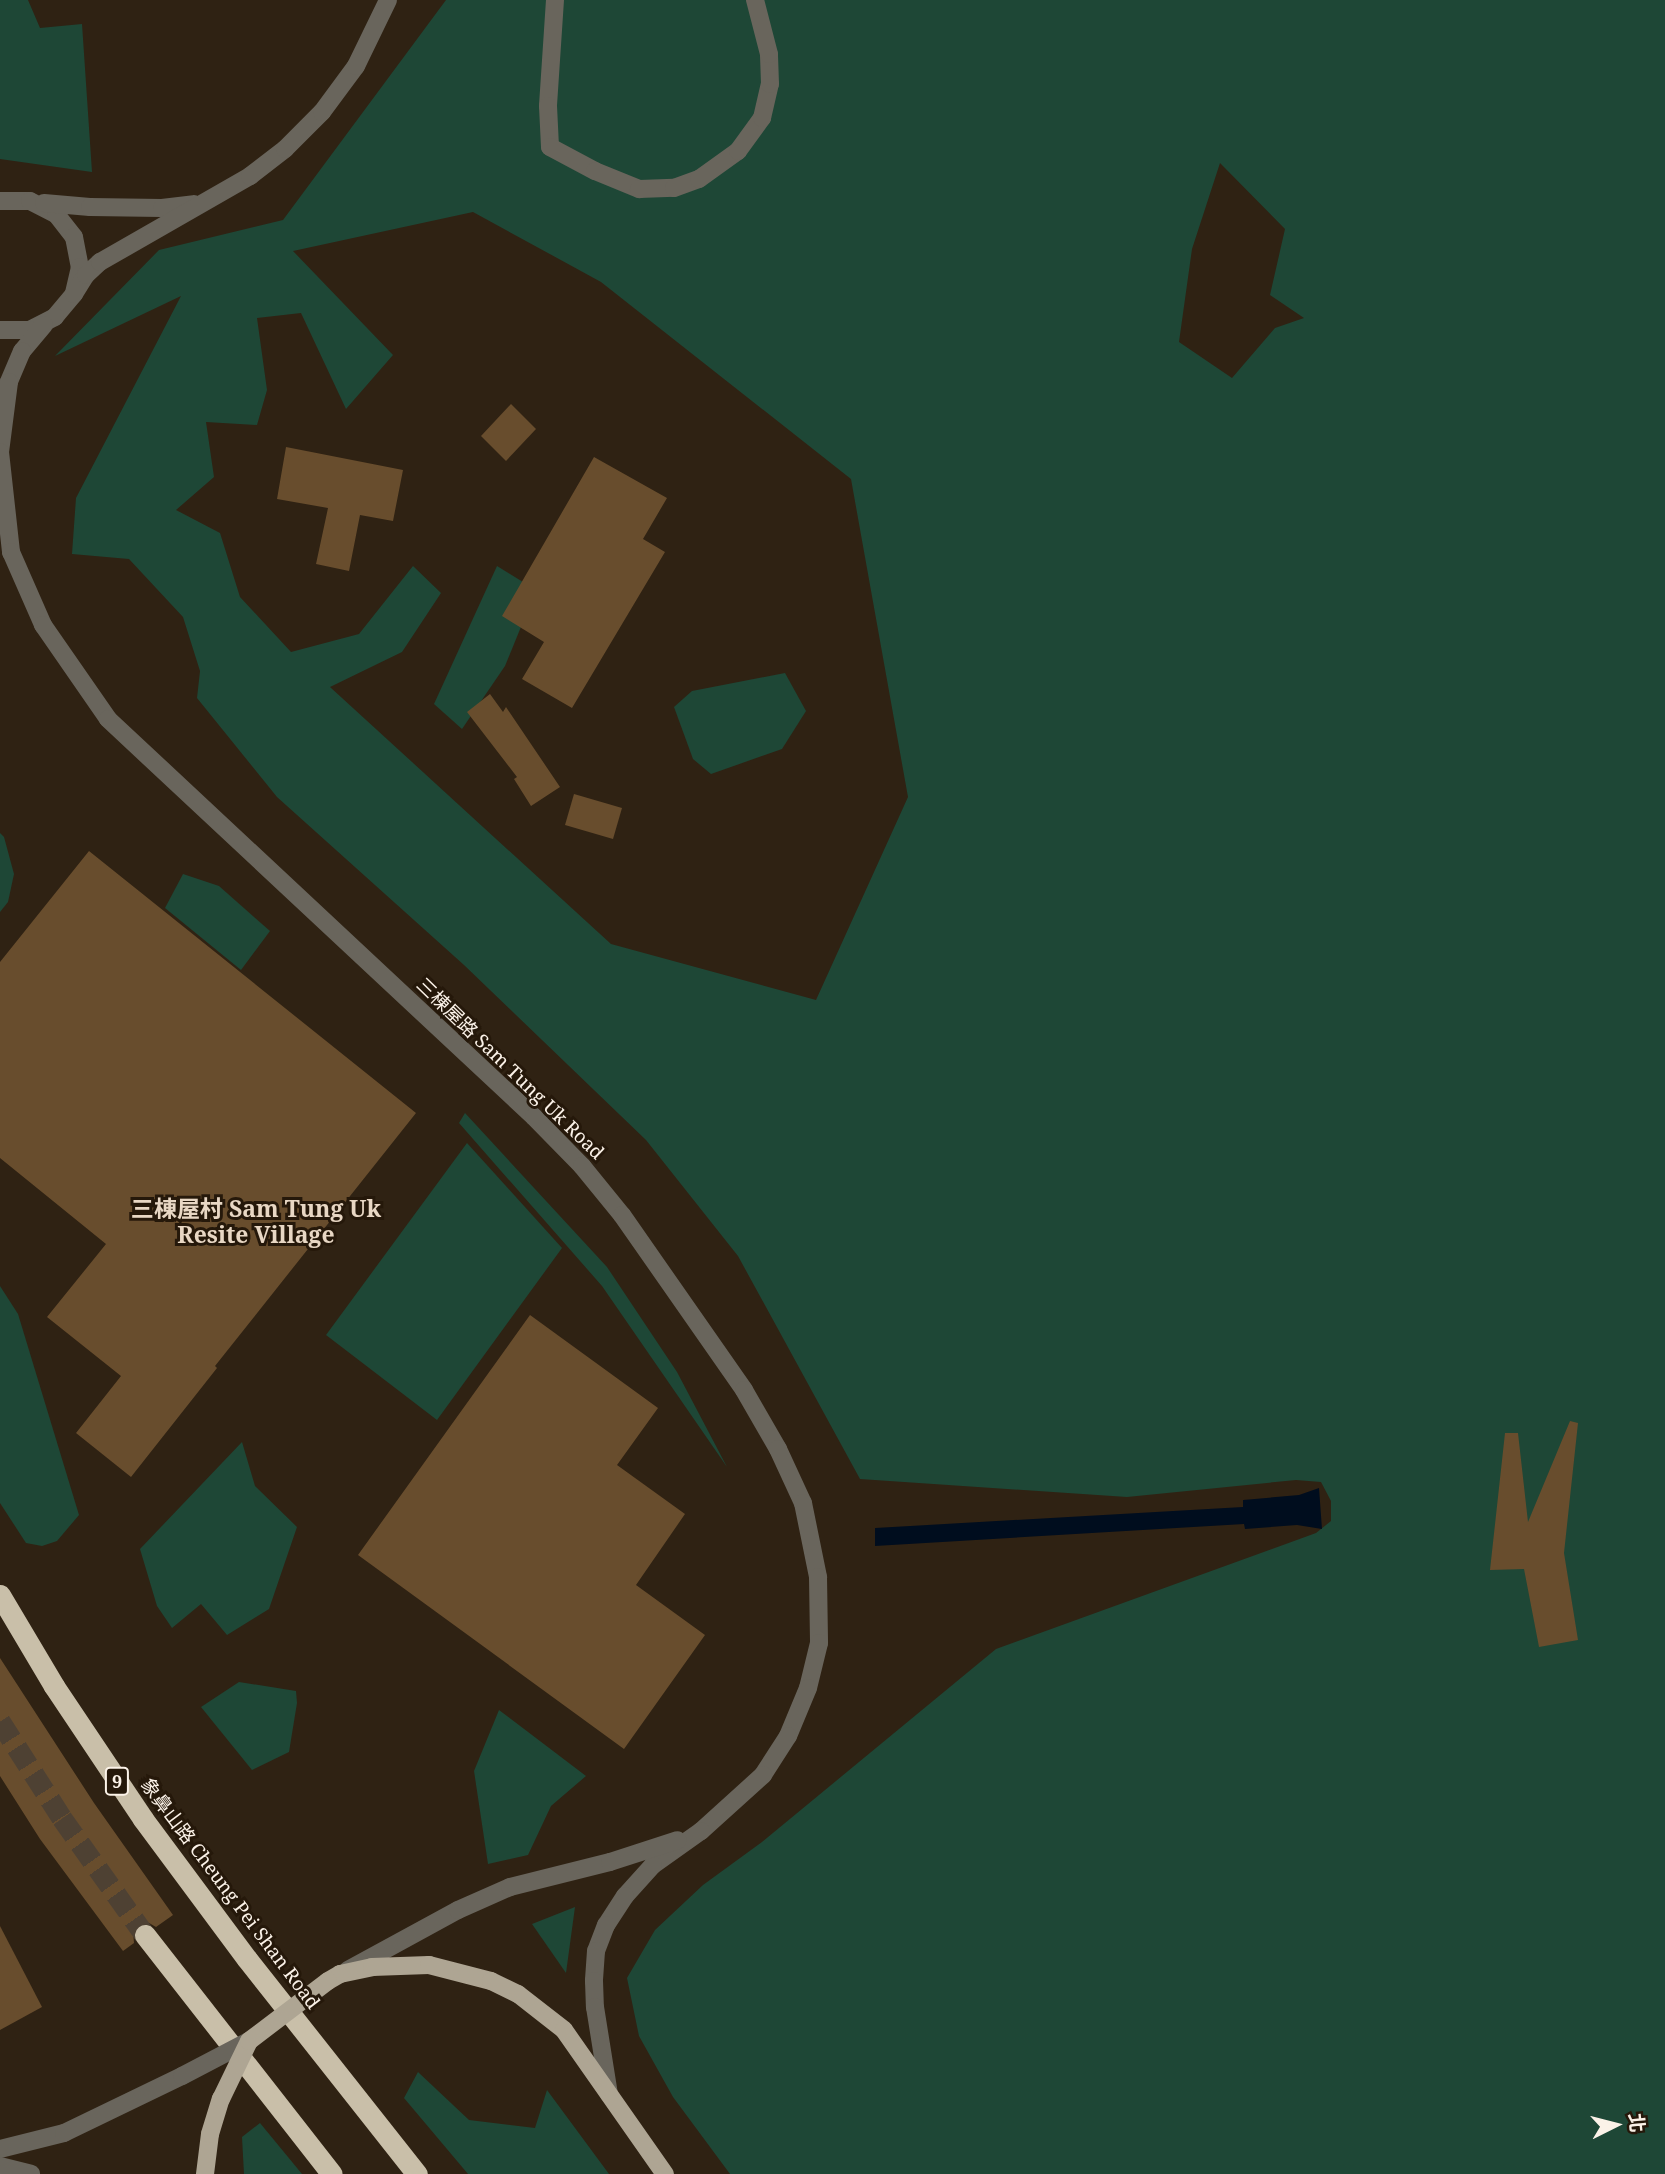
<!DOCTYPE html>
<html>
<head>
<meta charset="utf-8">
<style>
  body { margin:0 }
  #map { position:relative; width:1665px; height:2174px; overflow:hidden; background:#2f2213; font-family:"Noto Serif","Noto Sans TC",serif }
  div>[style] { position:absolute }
  .green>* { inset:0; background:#1e4736 }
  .water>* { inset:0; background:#000d1e }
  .building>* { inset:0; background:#684d2d }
  .highway-tunnel>* { height:21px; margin-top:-10.5px; transform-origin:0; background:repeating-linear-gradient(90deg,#4e4133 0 21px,transparent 0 31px) }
  .minor>* { height:18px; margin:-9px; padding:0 9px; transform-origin:9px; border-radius:9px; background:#69655c }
  .major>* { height:18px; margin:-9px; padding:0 9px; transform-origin:9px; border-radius:9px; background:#aea593 }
  .highway>* { height:21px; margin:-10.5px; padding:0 10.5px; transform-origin:10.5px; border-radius:10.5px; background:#c9bfa9 }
  .minor-bridge>* { height:18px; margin:-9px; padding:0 9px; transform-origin:9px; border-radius:9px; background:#69655c }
  .major-bridge>* { height:18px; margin:-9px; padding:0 9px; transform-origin:9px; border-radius:9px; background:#aea593 }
  span { translate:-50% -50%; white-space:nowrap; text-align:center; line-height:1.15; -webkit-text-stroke:6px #25180a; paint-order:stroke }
  .shield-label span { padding:2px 5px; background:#25180a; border:2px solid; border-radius:5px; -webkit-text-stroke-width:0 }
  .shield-label { font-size:18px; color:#fbf2e8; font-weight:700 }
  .street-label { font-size:19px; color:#fbf2e8 }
  .quarter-label { font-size:23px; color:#e8d7c4; font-weight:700 }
  .north { position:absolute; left:1581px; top:2090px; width:70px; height:70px; -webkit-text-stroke:5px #25180a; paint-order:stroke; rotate:84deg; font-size:19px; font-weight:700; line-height:28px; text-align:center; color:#fbf2e8 }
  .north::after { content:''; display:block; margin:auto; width:24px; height:32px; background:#fbf2e8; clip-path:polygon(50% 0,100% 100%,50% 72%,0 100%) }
</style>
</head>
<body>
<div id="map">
  <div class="green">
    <div style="clip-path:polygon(0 0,28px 0,40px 28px,82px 24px,92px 172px,0 159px)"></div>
    <div style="clip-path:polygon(evenodd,446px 0,1665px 0,1665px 2174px,730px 2174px,673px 2097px,639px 2036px,627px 1978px,655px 1930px,703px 1885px,762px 1842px,996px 1649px,1316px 1533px,1331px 1521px,1331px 1501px,1321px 1482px,1296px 1480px,1127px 1497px,860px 1479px,738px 1256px,646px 1140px,464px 965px,277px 797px,197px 698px,200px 671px,183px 617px,129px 559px,72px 554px,76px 498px,181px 296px,55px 356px,159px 250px,283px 220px,446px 0,1220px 163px,1285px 229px,1270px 295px,1304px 318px,1275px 328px,1232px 378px,1179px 342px,1192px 249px,1220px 163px,446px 0,473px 212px,601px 282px,851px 479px,908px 797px,816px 1000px,611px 944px,330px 687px,402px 652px,441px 593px,413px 566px,359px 634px,291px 652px,240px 597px,220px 533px,176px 510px,214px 477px,206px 422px,257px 425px,267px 390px,257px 318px,301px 313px,346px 409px,393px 355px,293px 251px,473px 212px)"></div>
    <div style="clip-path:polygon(497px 566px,536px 590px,505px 666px,462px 729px,434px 704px)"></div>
    <div style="clip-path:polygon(785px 673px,806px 711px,782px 749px,711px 774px,693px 759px,674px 707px,692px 691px)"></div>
    <div style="clip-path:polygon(0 833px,4px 837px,14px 874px,8px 902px,0 912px)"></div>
    <div style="clip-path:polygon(183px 874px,219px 886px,270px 931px,241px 970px,165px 908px)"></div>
    <div style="clip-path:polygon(465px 1113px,607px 1267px,677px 1372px,727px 1467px,602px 1286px,459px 1123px)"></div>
    <div style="clip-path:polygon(467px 1143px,562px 1248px,437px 1420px,326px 1335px)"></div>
    <div style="clip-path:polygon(0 1286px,18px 1314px,79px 1515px,57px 1541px,42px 1546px,26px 1543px,0 1503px)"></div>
    <div style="clip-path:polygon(242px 1442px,255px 1486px,297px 1527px,269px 1609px,227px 1635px,201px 1604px,172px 1628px,157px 1606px,140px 1549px)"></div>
    <div style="clip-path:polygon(239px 1682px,296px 1691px,297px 1703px,289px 1752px,252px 1770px,201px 1707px)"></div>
    <div style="clip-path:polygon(499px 1710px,586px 1776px,551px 1806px,528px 1855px,488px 1864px,474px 1771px)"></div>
    <div style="clip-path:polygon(575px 1907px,566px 1973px,532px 1924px)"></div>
    <div style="clip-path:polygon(418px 2072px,469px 2120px,535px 2128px,547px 2090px,609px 2174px,468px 2174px,404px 2098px)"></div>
    <div style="clip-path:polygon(260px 2123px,302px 2174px,244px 2174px,242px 2137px)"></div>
  </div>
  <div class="water">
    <div style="clip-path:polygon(1319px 1488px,1322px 1529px,1297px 1525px,1245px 1529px,1244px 1524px,875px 1546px,875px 1528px,1243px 1507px,1243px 1500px,1299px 1495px)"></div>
  </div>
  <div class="building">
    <div style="clip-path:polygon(511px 404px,536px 429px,506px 461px,481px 436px)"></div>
    <div style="clip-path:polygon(286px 447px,403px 470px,393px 521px,360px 515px,349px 571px,316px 564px,328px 508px,277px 499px)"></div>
    <div style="clip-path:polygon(594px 457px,667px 498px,643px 539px,665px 552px,572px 708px,522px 679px,544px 642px,502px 616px)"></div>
    <div style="clip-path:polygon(490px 694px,503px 712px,506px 707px,560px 787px,531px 806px,514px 779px,517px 777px,467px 712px)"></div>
    <div style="clip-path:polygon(574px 794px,622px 808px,613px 839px,565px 825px)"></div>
    <div style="clip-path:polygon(89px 851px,416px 1113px,215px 1366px,217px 1368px,131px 1477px,76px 1433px,121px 1376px,47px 1317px,106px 1244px,0 1158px,0 962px)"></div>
    <div style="clip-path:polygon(530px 1315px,658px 1408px,617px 1465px,685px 1514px,636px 1585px,705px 1635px,624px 1749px,358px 1555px)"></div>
    <div style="clip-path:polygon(1570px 1421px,1578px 1423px,1564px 1553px,1578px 1640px,1539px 1647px,1524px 1569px,1490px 1570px,1505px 1433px,1518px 1433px,1528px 1522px)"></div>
    <div style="clip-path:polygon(0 1658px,94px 1803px,173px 1915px,156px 1927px,149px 1923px,137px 1924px,133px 1931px,134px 1943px,123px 1951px,40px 1839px,0 1776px)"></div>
    <div style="clip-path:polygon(0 1926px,42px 2007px,0 2030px)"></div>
  </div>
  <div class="highway-tunnel">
    <div style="left:0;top:1721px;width:115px;rotate:57.4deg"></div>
    <div style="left:62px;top:1818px;width:143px;rotate:54.6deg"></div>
  </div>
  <div class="minor">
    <div style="left:555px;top:0;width:106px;rotate:93.8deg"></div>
    <div style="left:548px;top:106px;width:41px;rotate:87.2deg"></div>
    <div style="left:550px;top:147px;width:51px;rotate:28.1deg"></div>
    <div style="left:595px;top:171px;width:48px;rotate:22.2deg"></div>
    <div style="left:639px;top:189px;width:35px;rotate:-2deg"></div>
    <div style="left:674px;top:188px;width:27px;rotate:-20deg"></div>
    <div style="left:699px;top:179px;width:48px;rotate:-35.7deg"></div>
    <div style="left:738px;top:151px;width:41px;rotate:-54deg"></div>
    <div style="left:762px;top:118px;width:35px;rotate:-77deg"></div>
    <div style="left:770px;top:84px;width:30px;rotate:-92deg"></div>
    <div style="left:769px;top:54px;width:56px;rotate:-104.5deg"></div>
    <div style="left:0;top:201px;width:30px"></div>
    <div style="left:30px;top:201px;width:29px;rotate:27deg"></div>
    <div style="left:56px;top:214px;width:29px;rotate:52deg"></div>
    <div style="left:74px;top:237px;width:31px;rotate:79deg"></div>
    <div style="left:80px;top:267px;width:28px;rotate:103deg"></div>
    <div style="left:74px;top:294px;width:30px;rotate:130deg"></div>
    <div style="left:55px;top:317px;width:28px;rotate:153deg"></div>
    <div style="left:30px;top:330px;width:30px;rotate:180deg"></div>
    <div style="left:44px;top:203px;width:46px;rotate:5deg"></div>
    <div style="left:90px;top:207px;width:72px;rotate:0.8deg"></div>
    <div style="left:162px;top:208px;width:32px;rotate:-7deg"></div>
    <div style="left:74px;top:294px;width:22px;rotate:-58deg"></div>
    <div style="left:86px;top:275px;width:19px;rotate:-43deg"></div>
    <div style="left:100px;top:262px;width:173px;rotate:-29.8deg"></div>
    <div style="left:250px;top:176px;width:44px;rotate:-37.6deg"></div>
    <div style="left:285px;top:149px;width:52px;rotate:-45deg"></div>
    <div style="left:322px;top:112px;width:57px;rotate:-53.5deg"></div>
    <div style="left:356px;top:66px;width:73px;rotate:-64.1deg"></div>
    <div style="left:44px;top:325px;width:34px;rotate:130deg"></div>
    <div style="left:22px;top:351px;width:34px;rotate:113deg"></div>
    <div style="left:9px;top:382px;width:71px;rotate:97.3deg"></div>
    <div style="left:0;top:452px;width:101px;rotate:83.7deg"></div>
    <div style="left:11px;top:552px;width:80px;rotate:66.3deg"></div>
    <div style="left:43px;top:625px;width:114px;rotate:55.3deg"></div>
    <div style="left:108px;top:719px;width:583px;rotate:43.05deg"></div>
    <div style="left:534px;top:1117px;width:69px;rotate:45.6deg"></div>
    <div style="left:582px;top:1166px;width:63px;rotate:50.8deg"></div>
    <div style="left:622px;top:1215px;width:213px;rotate:55.1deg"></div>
    <div style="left:744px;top:1390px;width:68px;rotate:60deg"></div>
    <div style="left:778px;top:1449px;width:60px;rotate:65.2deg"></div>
    <div style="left:803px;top:1503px;width:76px;rotate:78.5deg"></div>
    <div style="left:818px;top:1577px;width:66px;rotate:89.1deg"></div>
    <div style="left:819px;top:1643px;width:46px;rotate:103.7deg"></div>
    <div style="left:808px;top:1688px;width:52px;rotate:112.6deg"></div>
    <div style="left:788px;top:1736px;width:46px;rotate:122.7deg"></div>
    <div style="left:763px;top:1775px;width:84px;rotate:137.9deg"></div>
    <div style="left:701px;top:1831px;width:59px;rotate:144.7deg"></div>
    <div style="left:653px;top:1865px;width:42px;rotate:132.1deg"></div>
    <div style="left:625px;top:1896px;width:35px;rotate:123deg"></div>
    <div style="left:606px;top:1925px;width:28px;rotate:111deg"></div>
    <div style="left:596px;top:1951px;width:30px;rotate:94deg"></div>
    <div style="left:594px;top:1981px;width:26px;rotate:88deg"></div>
    <div style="left:595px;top:2007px;width:88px;rotate:80.9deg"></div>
    <div style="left:348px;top:1970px;width:125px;rotate:-28.6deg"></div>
    <div style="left:458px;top:1910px;width:57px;rotate:-23.9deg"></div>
    <div style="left:510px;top:1887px;width:103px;rotate:-14deg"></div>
    <div style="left:610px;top:1862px;width:71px;rotate:-17.9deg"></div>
    <div style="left:0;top:2149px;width:66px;rotate:-14deg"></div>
    <div style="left:64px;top:2133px;width:131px;rotate:-25.8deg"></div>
    <div style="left:0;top:2166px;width:32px;rotate:14deg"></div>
  </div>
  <div class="major">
    <div style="left:328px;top:1981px;width:14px;rotate:-30deg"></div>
    <div style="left:340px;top:1974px;width:33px;rotate:-12deg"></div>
    <div style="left:372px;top:1967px;width:57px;rotate:-2deg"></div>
    <div style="left:429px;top:1965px;width:64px;rotate:14.5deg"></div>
    <div style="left:491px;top:1981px;width:30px;rotate:26deg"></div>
    <div style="left:518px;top:1994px;width:58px;rotate:38deg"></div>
    <div style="left:564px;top:2030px;width:176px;rotate:55deg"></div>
    <div style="left:205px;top:2174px;width:40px;rotate:-82.9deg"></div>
    <div style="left:210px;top:2134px;width:37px;rotate:-73deg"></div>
  </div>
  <div class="highway">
    <div style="left:0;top:1595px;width:106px;rotate:59.3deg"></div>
    <div style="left:54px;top:1686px;width:160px;rotate:56.2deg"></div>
    <div style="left:143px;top:1819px;width:174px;rotate:53.4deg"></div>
    <div style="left:247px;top:1959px;width:274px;rotate:51.7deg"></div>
    <div style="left:145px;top:1935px;width:303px;rotate:52deg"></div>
  </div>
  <div class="minor-bridge">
    <div style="left:182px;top:2076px;width:76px;rotate:-27.6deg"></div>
  </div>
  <div class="major-bridge">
    <div style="left:221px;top:2099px;width:64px;rotate:-64.2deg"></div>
    <div style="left:249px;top:2041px;width:99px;rotate:-37.2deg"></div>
  </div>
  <div class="shield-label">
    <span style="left:117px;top:1781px">9</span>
  </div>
  <div class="street-label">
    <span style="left:510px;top:1069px;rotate:44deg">三棟屋路 Sam Tung Uk Road</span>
    <span style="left:230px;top:1894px;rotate:53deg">象鼻山路 Cheung Pei Shan Road</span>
  </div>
  <div class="quarter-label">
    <span style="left:256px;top:1221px">三棟屋村 Sam Tung Uk<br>Resite Village</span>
  </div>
  <div class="north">北</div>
</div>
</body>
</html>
